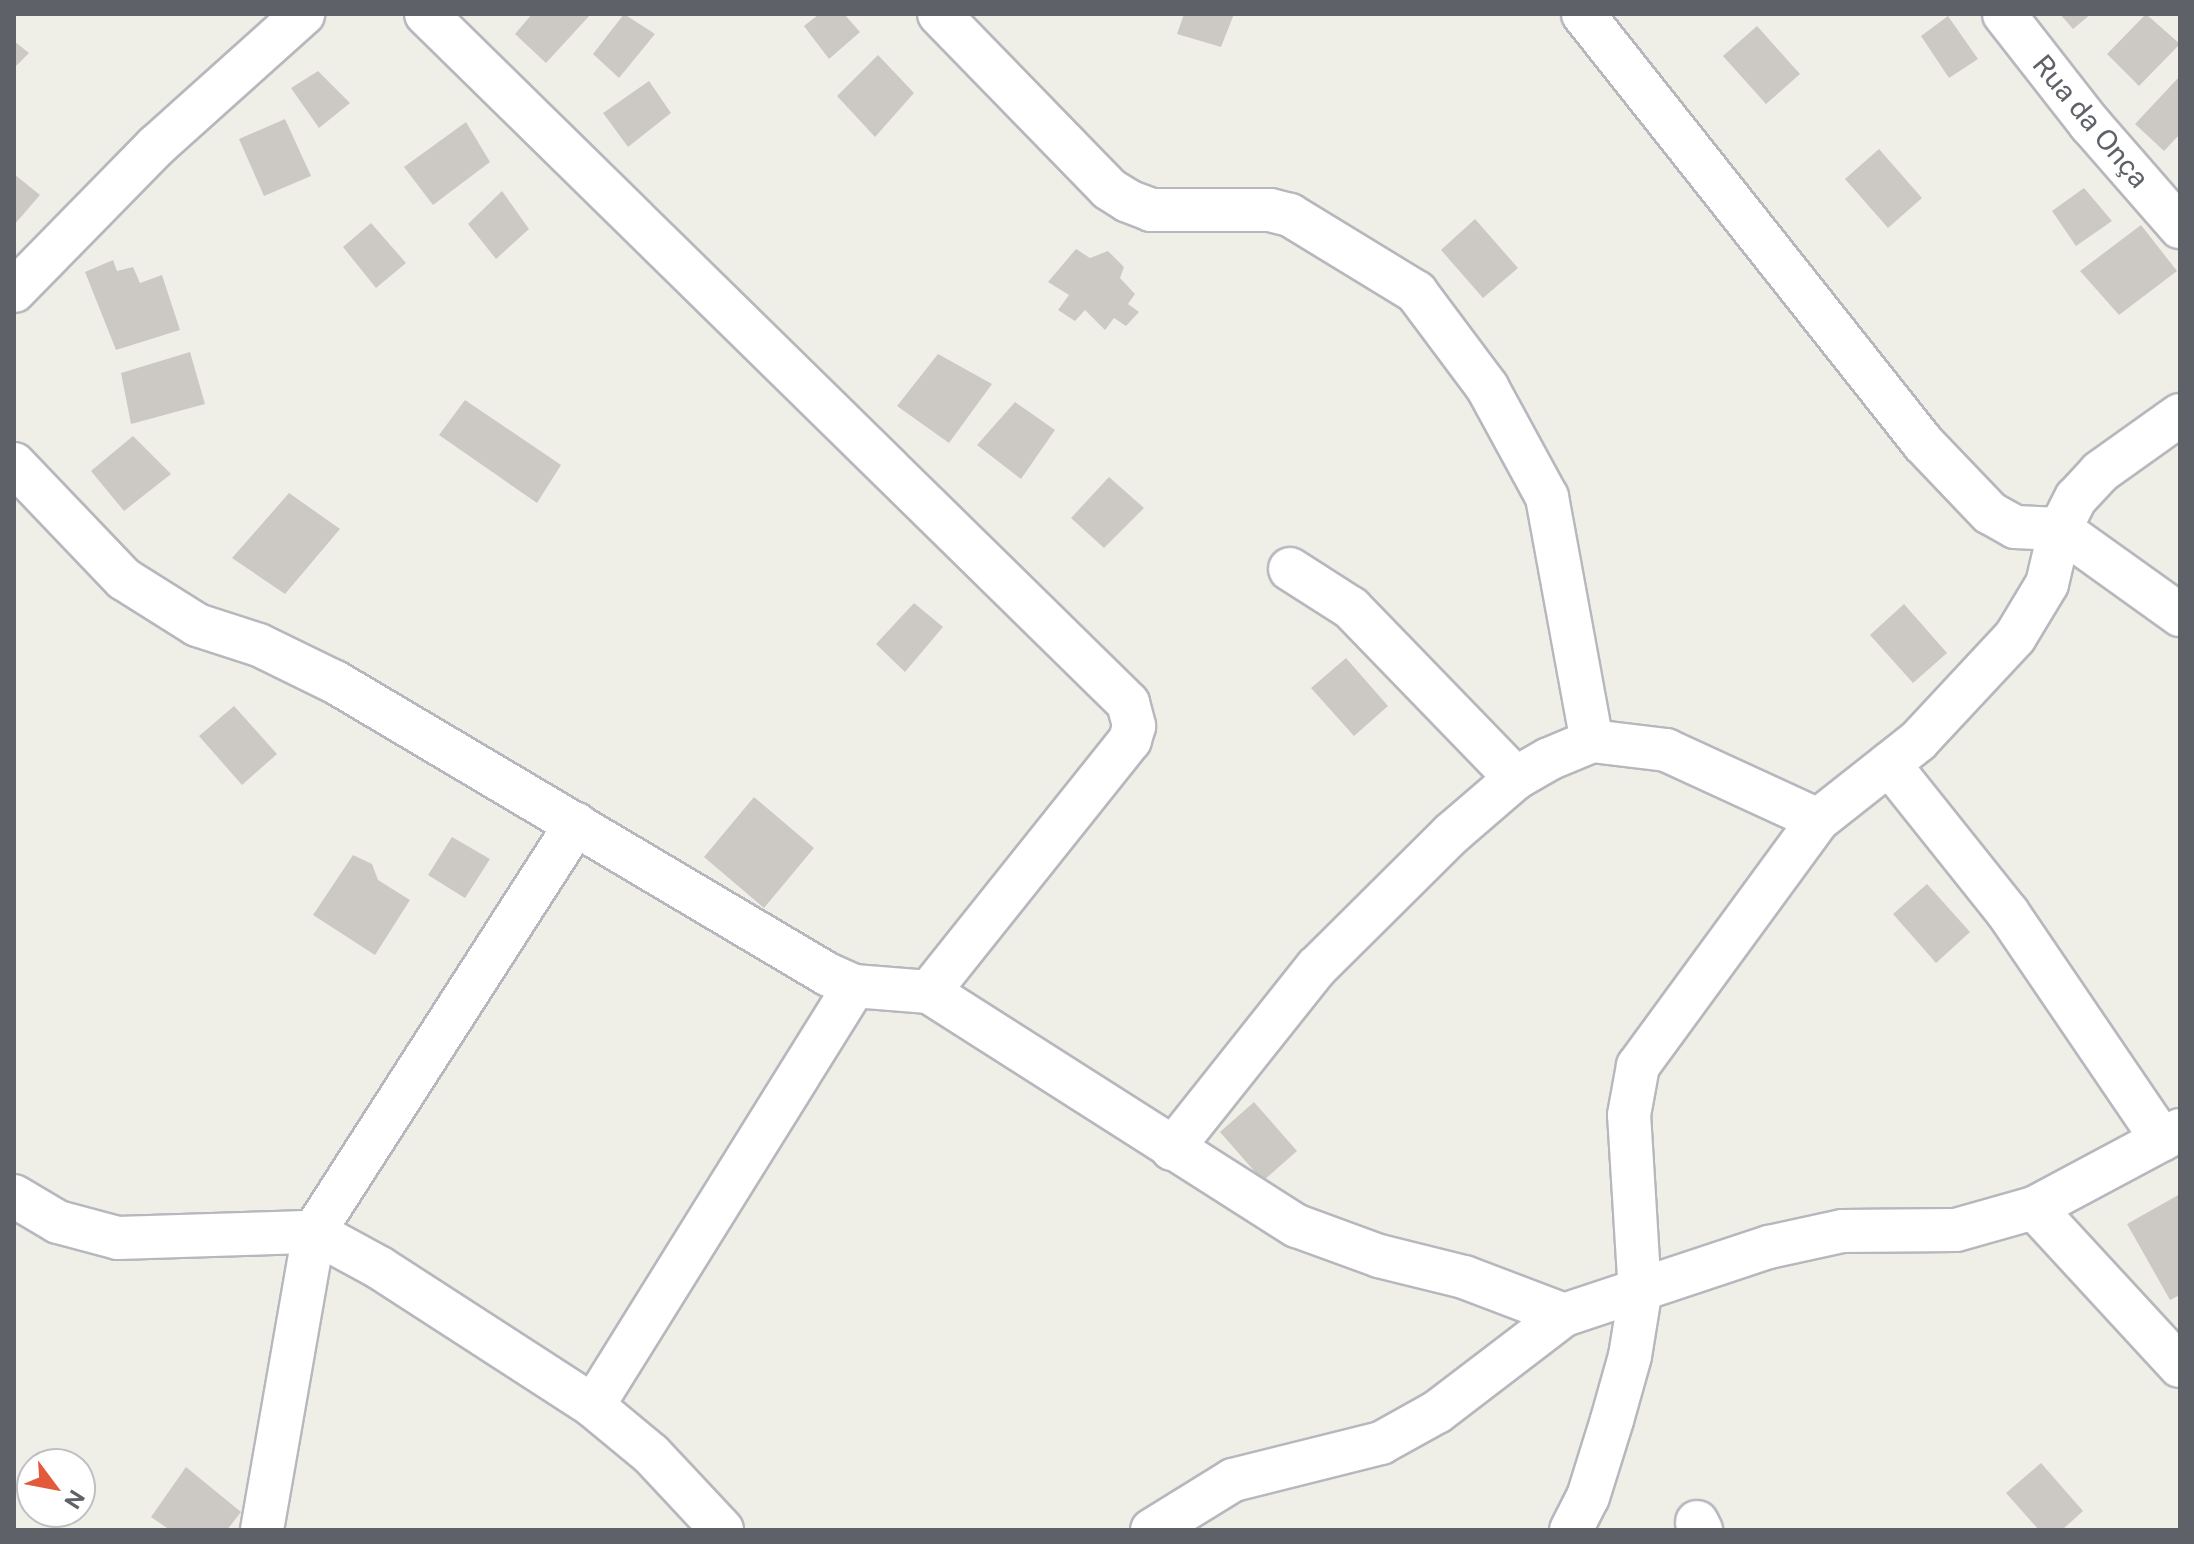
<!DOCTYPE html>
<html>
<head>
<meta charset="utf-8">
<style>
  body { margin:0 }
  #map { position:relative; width:2194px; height:1544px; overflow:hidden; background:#f0efe7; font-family:"Public Sans",sans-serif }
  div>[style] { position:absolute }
  .building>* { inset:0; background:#ccc9c4 }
  .roads { filter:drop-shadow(2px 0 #b7b8bd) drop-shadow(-2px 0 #b7b8bd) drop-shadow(0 2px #b7b8bd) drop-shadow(0 -2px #b7b8bd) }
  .minor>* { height:42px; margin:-21px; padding:0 21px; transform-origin:21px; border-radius:21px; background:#fff }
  span { translate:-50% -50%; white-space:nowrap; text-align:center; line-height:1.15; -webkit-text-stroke:6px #fff; paint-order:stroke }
  .street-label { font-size:28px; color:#5e6167 }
  .frame { position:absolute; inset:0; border:16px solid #5e6167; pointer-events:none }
  .north { position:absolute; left:16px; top:1448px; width:80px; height:80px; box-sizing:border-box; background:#fff; border:2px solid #bfc0c2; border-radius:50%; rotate:122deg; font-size:22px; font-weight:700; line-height:32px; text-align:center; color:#5e6167 }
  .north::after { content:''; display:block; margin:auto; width:28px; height:36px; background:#e25a3b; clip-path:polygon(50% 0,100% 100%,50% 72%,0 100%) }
</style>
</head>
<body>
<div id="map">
  <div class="building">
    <div style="clip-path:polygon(532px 14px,591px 14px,546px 63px,515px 34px)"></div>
    <div style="clip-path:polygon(624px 14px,655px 34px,619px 78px,593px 54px)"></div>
    <div style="clip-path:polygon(819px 14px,844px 14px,860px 32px,829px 59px,804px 26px)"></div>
    <div style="clip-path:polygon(1184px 14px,1234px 14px,1221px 47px,1177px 34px)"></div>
    <div style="clip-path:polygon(2060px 14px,2091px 14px,2073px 29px)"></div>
    <div style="clip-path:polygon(2146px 14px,2180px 44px,2139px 86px,2107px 54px)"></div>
    <div style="clip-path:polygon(1948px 16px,1978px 59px,1949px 78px,1921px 36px)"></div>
    <div style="clip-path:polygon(1757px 26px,1800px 74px,1766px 104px,1723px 56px)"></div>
    <div style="clip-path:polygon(14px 41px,29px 53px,14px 68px)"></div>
    <div style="clip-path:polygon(878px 55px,914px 93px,875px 137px,837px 96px)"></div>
    <div style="clip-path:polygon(318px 71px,350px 103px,319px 128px,291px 88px)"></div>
    <div style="clip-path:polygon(2180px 76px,2180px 134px,2164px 151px,2135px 124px)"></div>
    <div style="clip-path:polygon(649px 81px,671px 113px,628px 147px,603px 113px)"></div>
    <div style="clip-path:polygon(285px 119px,311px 176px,264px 196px,239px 139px)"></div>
    <div style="clip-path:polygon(466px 122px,490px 162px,433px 205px,404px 167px)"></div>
    <div style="clip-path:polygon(1879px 149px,1922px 198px,1888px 228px,1845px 179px)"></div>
    <div style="clip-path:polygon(14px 174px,40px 195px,14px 225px)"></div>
    <div style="clip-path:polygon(2084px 188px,2112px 221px,2076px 246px,2052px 211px)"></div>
    <div style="clip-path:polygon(502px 191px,529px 229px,496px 259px,468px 224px)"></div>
    <div style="clip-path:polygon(1475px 219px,1518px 268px,1483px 298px,1441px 250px)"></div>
    <div style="clip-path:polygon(371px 223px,406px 263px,376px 288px,343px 247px)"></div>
    <div style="clip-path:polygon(2141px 225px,2177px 271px,2119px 315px,2080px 271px)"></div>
    <div style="clip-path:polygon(1076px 249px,1090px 258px,1108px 251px,1124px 267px,1120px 278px,1135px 294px,1128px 304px,1139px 312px,1126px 326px,1114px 318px,1105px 330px,1085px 310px,1075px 321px,1058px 310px,1069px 295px,1048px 282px)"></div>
    <div style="clip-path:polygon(113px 260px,117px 271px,133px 267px,140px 283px,162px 275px,180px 330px,116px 350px,85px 272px)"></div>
    <div style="clip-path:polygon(190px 352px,205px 404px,131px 424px,121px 373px)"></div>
    <div style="clip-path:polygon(938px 354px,992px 384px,949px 443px,897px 406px)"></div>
    <div style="clip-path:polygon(465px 400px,561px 465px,537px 503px,439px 435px)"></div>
    <div style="clip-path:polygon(1015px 402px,1055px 430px,1021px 479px,977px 445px)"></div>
    <div style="clip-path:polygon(133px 436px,171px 474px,124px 511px,91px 471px)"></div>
    <div style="clip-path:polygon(1109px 477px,1144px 508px,1104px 548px,1071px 518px)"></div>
    <div style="clip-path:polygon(289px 493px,340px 529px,285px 594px,232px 558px)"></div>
    <div style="clip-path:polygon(914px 603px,943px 627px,905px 672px,876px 644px)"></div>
    <div style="clip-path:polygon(1904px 604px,1947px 653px,1913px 683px,1870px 635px)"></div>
    <div style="clip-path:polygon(1346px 658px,1388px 706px,1354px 736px,1311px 688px)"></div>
    <div style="clip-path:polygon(234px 706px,277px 754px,242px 785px,199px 736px)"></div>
    <div style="clip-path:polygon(754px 797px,814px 848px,764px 908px,704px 857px)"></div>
    <div style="clip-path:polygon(452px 837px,490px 859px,465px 898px,428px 875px)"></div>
    <div style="clip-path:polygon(353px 855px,372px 864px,378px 880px,410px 900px,375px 955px,313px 915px)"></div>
    <div style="clip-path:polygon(1927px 884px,1970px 932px,1936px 963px,1893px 914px)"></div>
    <div style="clip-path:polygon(1254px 1102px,1297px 1151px,1263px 1181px,1220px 1132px)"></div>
    <div style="clip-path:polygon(2180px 1194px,2180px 1295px,2170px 1300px,2127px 1224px)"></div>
    <div style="clip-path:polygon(2041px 1463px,2083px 1511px,2062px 1530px,2039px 1530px,2006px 1493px)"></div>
    <div style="clip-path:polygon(186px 1467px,241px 1512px,227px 1530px,170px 1530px,151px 1517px)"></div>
  </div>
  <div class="roads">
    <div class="minor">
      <div style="left:426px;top:14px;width:984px;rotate:44.46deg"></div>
      <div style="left:1128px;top:703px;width:24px;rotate:75deg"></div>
      <div style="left:1134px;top:726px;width:15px;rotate:106deg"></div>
      <div style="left:1130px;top:740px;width:322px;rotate:128.6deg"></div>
      <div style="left:939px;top:14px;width:244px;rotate:45.8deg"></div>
      <div style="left:1109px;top:189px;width:22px;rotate:32deg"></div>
      <div style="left:1128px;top:201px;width:25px;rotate:21deg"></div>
      <div style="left:1151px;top:210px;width:119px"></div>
      <div style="left:1270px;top:210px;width:21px;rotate:14deg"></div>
      <div style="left:1290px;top:215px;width:148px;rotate:31.4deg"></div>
      <div style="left:1416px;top:292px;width:119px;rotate:53.2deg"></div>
      <div style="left:1487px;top:387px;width:125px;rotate:61.4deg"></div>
      <div style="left:1547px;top:497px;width:248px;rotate:79.6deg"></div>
      <div style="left:1583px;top:14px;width:547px;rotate:51.6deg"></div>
      <div style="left:1923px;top:443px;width:97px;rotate:46.3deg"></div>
      <div style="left:1990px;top:513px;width:29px;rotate:29deg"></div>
      <div style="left:2015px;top:527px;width:45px;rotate:2.5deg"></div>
      <div style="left:2060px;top:529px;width:148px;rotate:35.6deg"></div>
      <div style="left:2004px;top:14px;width:140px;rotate:52deg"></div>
      <div style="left:2090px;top:124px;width:137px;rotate:48.9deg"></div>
      <div style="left:14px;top:291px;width:203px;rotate:-45.6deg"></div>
      <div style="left:156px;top:146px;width:198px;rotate:-41.9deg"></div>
      <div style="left:14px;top:464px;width:159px;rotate:46.3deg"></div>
      <div style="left:124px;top:579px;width:86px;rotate:32.2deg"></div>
      <div style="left:197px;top:625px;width:65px;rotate:17.9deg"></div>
      <div style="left:259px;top:645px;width:85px;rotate:26deg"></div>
      <div style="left:335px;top:682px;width:572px;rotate:30.69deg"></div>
      <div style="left:827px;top:974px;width:30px;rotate:24deg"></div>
      <div style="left:854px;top:986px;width:75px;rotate:4.6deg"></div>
      <div style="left:929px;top:992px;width:436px;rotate:32.5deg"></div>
      <div style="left:1297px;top:1226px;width:87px;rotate:20.1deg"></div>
      <div style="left:1379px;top:1256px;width:88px;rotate:13.9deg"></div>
      <div style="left:1464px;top:1277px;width:107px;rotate:20.8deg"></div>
      <div style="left:1290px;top:569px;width:72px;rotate:32.6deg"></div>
      <div style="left:1351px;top:608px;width:237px;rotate:45.9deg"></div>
      <div style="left:1889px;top:764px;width:191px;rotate:51.4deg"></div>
      <div style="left:2008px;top:913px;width:274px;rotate:55.8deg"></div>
      <div style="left:1172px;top:1149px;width:233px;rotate:-51.5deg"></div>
      <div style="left:1317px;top:967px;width:189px;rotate:-44.8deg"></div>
      <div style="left:1451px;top:834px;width:86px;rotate:-40.7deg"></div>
      <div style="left:1516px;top:778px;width:38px;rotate:-30deg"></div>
      <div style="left:1549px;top:759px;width:47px;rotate:-22.7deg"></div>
      <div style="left:1592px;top:741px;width:75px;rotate:6.9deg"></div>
      <div style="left:1666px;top:750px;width:167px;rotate:24.7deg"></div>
      <div style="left:14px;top:1196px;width:51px;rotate:30.6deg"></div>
      <div style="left:58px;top:1222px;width:62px;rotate:14.9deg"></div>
      <div style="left:118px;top:1238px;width:196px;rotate:-1.8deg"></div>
      <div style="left:314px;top:1232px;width:75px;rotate:28.6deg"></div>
      <div style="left:380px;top:1268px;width:254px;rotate:32.9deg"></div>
      <div style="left:593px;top:1406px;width:75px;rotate:39.6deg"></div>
      <div style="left:651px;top:1454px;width:104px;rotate:46.9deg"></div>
      <div style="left:2034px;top:1208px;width:215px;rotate:47.3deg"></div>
      <div style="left:593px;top:1406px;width:494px;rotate:-58.1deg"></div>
      <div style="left:1697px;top:1522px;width:9px;rotate:63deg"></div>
      <div style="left:262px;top:1530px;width:303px;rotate:-80.1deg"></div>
      <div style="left:314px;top:1232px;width:485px;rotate:-57.3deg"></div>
      <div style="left:1152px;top:1530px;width:95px;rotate:-31.7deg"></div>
      <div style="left:1233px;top:1480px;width:153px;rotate:-14deg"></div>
      <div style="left:1381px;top:1443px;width:64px;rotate:-29deg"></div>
      <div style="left:1437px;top:1412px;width:160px;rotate:-37.4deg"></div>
      <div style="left:1564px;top:1315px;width:216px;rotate:-18.4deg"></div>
      <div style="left:1769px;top:1247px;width:75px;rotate:-12.4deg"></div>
      <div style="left:1842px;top:1231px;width:114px;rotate:-0.5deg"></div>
      <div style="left:1956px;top:1230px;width:81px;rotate:-15.8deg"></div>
      <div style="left:2034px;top:1208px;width:166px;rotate:-28.1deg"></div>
      <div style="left:1571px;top:1530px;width:37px;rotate:-63deg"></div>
      <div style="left:1588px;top:1497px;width:81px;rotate:-72.7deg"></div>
      <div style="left:1612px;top:1420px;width:66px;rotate:-74.3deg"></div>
      <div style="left:1630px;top:1356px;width:63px;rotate:-80.8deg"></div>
      <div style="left:1640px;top:1294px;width:179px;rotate:-93.5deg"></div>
      <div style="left:1629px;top:1115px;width:50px;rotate:-79.6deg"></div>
      <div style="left:1638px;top:1066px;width:305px;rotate:-53.8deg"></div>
      <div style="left:1818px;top:820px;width:127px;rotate:-38.3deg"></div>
      <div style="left:1918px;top:741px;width:142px;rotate:-47deg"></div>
      <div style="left:2015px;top:637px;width:62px;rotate:-58.9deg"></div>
      <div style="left:2047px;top:584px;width:57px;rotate:-76.7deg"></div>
      <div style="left:2060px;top:529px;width:35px;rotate:-63deg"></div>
      <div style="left:2076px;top:498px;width:35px;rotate:-47deg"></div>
      <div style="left:2100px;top:472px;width:98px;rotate:-35.5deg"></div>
    </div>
  </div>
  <div class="street-label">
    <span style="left:2091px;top:121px;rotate:50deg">Rua da Onça</span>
  </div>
  <div class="frame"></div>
  <div class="north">N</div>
</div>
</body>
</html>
